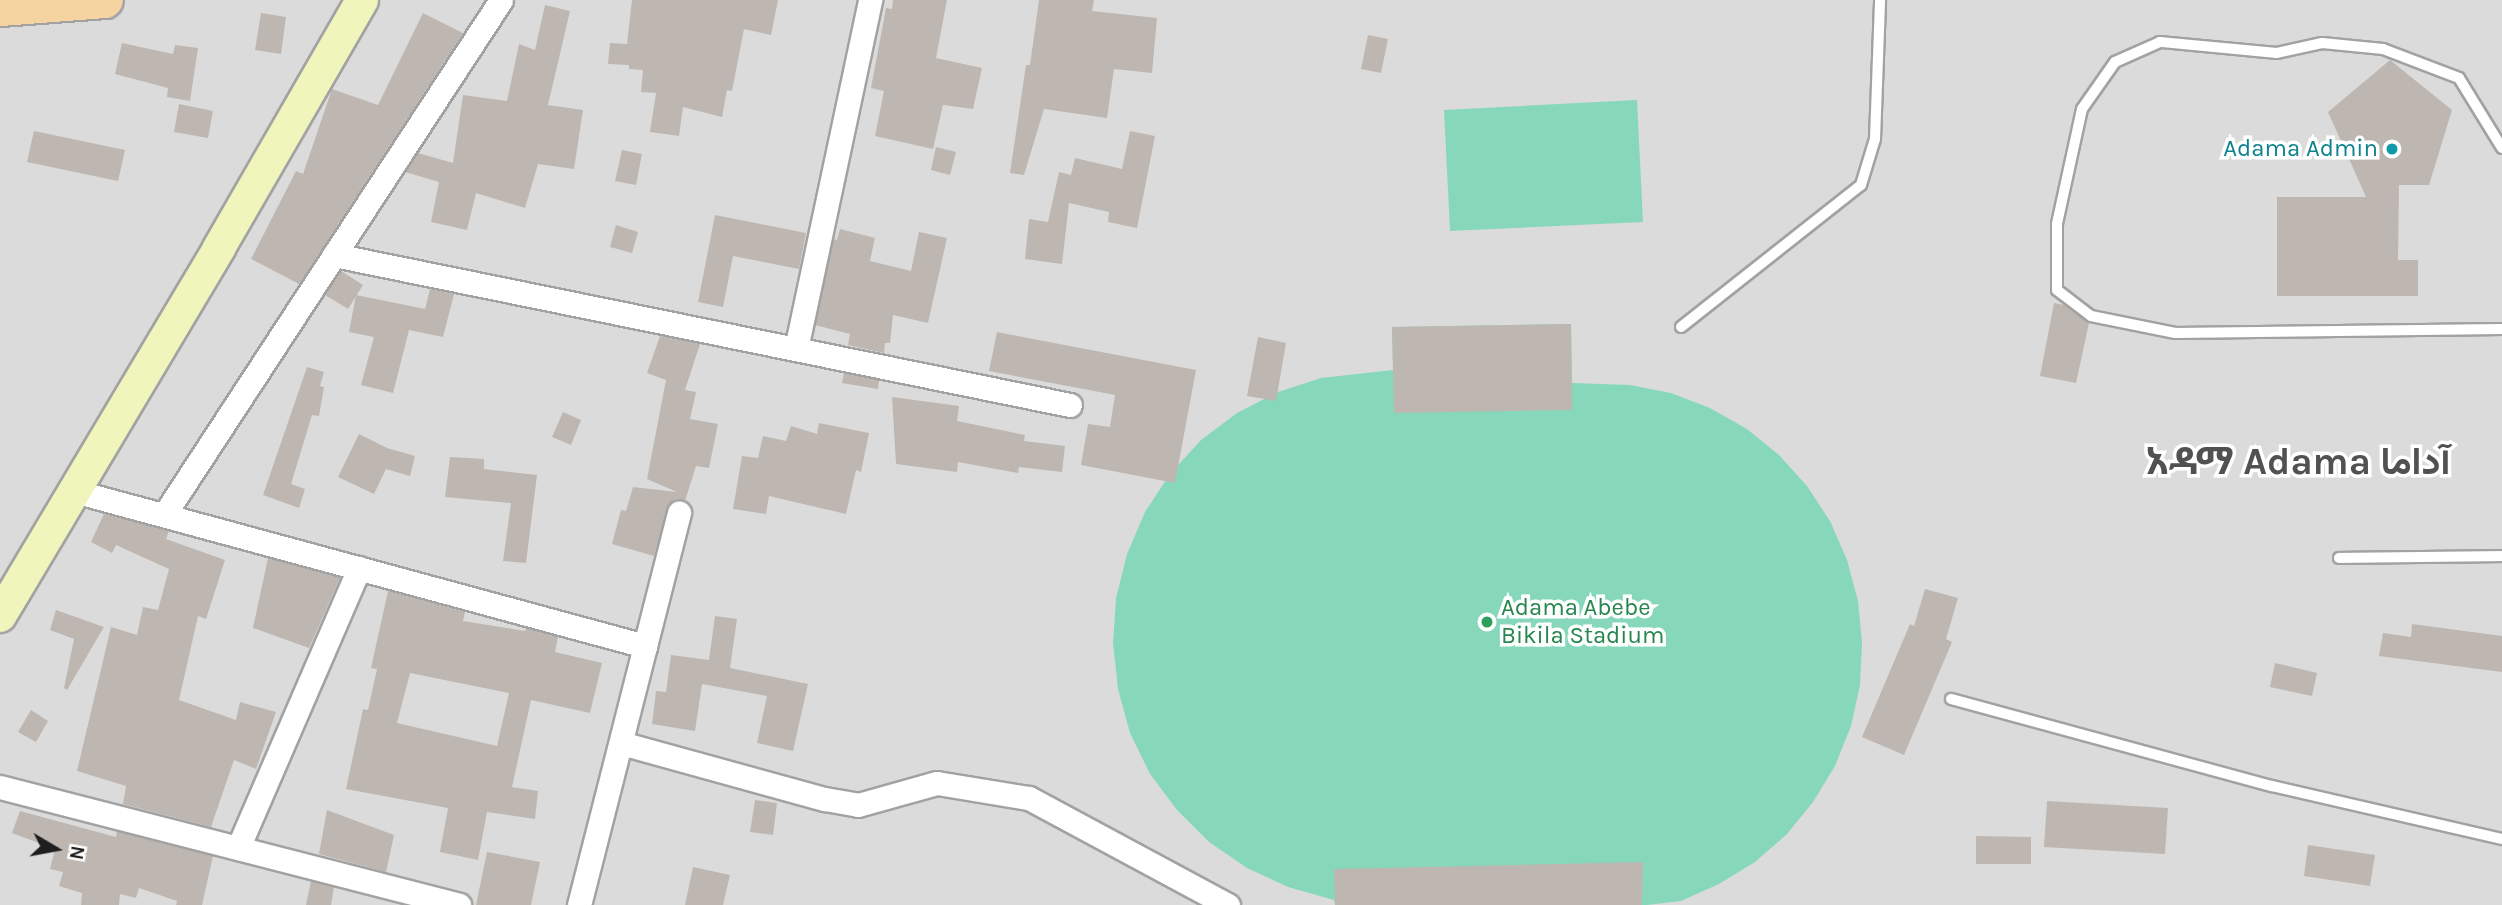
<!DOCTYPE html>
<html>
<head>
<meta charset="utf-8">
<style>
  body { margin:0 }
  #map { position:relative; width:2502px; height:905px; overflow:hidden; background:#eeebe4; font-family:Karla,Vazirmatn,"Noto Sans Ethiopic",sans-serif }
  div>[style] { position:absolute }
  .residential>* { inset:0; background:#dcdbdb }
  .pitch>* { inset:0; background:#87d8bb }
  .building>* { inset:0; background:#beb7b1 }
  .roads { filter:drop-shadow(2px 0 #a2a2a2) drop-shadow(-2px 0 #a2a2a2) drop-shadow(0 2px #a2a2a2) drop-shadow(0 -2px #a2a2a2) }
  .lane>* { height:10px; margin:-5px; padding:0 5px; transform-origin:5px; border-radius:5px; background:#fff }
  .street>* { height:23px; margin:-11.5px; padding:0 11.5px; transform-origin:11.5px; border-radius:11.5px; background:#fff }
  .secondary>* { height:32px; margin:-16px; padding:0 16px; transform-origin:16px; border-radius:16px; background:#f0f5bc }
  .primary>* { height:35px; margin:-17.5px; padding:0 17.5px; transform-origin:17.5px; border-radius:17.5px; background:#f5d4a2 }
  .dots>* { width:19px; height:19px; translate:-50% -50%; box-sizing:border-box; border:4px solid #fff; border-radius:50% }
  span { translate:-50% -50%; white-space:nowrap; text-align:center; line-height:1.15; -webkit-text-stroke:7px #fff; paint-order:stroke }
  .culture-label { font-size:24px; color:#0d838f }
  .right { translate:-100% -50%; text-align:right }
  .leisure-label { font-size:24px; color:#27864d }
  .left { translate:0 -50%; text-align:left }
  .town-label { font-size:38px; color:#515151; font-weight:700 }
  .north { position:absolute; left:21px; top:814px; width:70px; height:70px; -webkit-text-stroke:5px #fff; paint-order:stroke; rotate:100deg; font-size:19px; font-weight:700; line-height:28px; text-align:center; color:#1e1e1e }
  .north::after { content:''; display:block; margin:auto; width:24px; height:32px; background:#1e1e1e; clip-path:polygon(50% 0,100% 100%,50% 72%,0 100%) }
</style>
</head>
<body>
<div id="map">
  <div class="residential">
    <div style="clip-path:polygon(0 0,2502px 0,2502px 905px,0 905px)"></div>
  </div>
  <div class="pitch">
    <div style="clip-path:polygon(1637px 100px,1643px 222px,1450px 231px,1444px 110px)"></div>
    <div style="clip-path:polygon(1571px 324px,1572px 383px,1630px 385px,1671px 393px,1710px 408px,1747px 429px,1779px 455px,1807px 486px,1830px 521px,1847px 560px,1858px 601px,1862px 643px,1860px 685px,1851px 726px,1835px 766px,1813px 802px,1787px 834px,1755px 862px,1719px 884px,1681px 901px,1647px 905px,1335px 905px,1334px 900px,1288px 887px,1247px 868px,1209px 842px,1177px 810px,1150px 774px,1130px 733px,1118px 689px,1113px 643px,1116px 598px,1127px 554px,1145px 512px,1170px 474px,1201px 440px,1237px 413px,1278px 392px,1321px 378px,1393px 370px,1392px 327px)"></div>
  </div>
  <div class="building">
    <div style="clip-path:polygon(632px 0,778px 0,771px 35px,744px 29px,732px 91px,727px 90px,722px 117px,683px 107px,679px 136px,650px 132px,656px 93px,641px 92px,643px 70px,629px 69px,629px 65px,608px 64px,610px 43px,627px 44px)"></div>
    <div style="clip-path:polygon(893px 0,947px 0,936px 58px,982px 68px,973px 109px,943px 105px,933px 149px,875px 136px,884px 91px,871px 88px,886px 8px,892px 9px)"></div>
    <div style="clip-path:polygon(1039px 0,1094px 0,1092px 11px,1157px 18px,1152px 73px,1114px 69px,1107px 118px,1044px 109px,1024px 175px,1010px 173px,1026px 65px,1030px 65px)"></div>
    <div style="clip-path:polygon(545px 5px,570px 11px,548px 105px,583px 110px,574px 169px,538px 164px,525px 208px,476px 193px,467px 230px,431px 222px,439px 182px,405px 172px,418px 153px,453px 163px,463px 95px,507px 101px,519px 44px,535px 50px)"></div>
    <div style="clip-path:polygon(261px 13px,286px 17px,281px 54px,255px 50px)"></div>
    <div style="clip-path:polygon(423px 13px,463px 33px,299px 284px,251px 259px,296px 171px,303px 174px,332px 89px,378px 105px)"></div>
    <div style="clip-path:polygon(1368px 35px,1388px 39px,1381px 73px,1361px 69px)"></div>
    <div style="clip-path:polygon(122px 43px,173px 54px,175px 45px,198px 48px,190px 101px,167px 97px,168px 88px,115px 74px)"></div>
    <div style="clip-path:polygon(2390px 60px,2452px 110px,2429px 185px,2399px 185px,2398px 260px,2418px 260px,2418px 296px,2277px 296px,2277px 197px,2366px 197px,2328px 112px)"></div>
    <div style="clip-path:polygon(179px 104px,213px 111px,208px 138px,174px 132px)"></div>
    <div style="clip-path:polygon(34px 131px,125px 150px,118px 181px,27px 162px)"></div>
    <div style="clip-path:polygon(1130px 131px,1155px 136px,1137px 228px,1108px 222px,1109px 212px,1069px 203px,1062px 264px,1025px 259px,1029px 219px,1048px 222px,1059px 172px,1071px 175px,1075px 158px,1122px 169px)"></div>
    <div style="clip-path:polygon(936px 147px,956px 152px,950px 175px,931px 170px)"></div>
    <div style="clip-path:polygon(622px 150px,642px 154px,636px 185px,615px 181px)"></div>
    <div style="clip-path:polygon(715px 215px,806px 233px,799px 269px,733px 256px,723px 307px,698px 302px)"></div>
    <div style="clip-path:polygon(616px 225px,638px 232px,632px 253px,610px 247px)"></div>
    <div style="clip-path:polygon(840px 229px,875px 238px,870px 261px,911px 271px,919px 232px,947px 238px,928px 323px,893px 315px,890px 343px,885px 343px,884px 353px,848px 345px,850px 334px,815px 325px,834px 239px,837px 240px)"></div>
    <div style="clip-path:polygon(341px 271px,363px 285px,348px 309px,325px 295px)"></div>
    <div style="clip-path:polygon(430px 289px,454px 294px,443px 337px,409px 330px,393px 393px,361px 385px,374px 337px,349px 332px,356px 295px,425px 309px)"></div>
    <div style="clip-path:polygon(2054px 303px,2064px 305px,2089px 323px,2076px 383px,2040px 376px)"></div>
    <div style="clip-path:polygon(1571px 324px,1572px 410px,1394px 413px,1392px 327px)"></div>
    <div style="clip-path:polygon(997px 332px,1196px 370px,1175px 483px,1081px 465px,1088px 424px,1110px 427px,1115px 395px,989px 371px)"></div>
    <div style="clip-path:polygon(660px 336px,700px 344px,685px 390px,696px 392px,690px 419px,718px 424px,709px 468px,696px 466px,685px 501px,676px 499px,669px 504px,654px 556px,612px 544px,621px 510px,626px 511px,633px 487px,677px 492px,647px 479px,666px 380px,647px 373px)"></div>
    <div style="clip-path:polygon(1258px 337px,1286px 343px,1276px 401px,1247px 396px)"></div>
    <div style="clip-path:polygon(307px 367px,324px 372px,320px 386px,324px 387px,319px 416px,312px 415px,291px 484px,305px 489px,299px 508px,263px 495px)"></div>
    <div style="clip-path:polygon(844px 373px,879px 380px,878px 389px,842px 383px)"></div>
    <div style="clip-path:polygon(892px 397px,959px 406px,957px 421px,1025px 435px,1024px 441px,1065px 446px,1062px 472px,1019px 467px,1018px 473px,958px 462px,957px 472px,896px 464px)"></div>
    <div style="clip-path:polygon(563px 412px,581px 420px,571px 445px,552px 437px)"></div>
    <div style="clip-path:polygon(819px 423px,869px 433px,861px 472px,856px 470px,846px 514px,769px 496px,766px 514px,733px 509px,742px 456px,758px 458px,763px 436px,786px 441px,791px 426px,817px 434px)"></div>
    <div style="clip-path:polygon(359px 434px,387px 448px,415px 456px,410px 476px,386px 469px,374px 494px,338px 477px)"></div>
    <div style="clip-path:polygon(450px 457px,484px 459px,484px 469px,537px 475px,526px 563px,503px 561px,511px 503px,445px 497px)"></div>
    <div style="clip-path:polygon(104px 514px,169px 531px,166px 539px,225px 560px,206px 619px,198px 616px,179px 700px,236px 720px,240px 702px,276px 712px,256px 769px,234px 760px,211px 827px,123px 804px,126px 786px,77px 771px,111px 627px,137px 635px,143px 607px,158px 610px,169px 569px,116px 545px,112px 553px,91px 542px)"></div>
    <div style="clip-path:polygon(268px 558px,340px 578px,309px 648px,253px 628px)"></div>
    <div style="clip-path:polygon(1925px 589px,1958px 598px,1946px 639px,1952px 642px,1904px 755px,1862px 737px,1910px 624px,1914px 626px)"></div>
    <div style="clip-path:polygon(evenodd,388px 591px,465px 612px,463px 621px,525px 631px,526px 628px,558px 637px,555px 652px,602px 663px,590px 713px,531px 700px,512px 787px,538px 791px,535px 819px,487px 812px,478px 860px,440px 852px,448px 808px,346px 789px,363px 709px,368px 710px,377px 669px,371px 668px,388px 591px,410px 673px,509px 693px,497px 746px,397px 723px,410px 673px)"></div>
    <div style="clip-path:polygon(56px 610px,104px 627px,67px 690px,64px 688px,74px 639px,50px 630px)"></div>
    <div style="clip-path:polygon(715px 616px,737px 619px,730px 668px,808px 684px,793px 751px,757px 743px,767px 696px,702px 684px,695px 731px,652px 724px,656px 691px,666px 692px,671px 655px,709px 660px)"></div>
    <div style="clip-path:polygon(2412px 624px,2502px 636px,2502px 672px,2379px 656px,2383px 633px,2411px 637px)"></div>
    <div style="clip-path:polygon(2275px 663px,2317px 673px,2312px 696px,2270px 687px)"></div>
    <div style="clip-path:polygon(31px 710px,48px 721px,36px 742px,18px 732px)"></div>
    <div style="clip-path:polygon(755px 800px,777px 803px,773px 835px,750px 832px)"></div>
    <div style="clip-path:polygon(2047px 801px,2168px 808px,2165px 854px,2044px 847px)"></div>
    <div style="clip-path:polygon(327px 810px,394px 835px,386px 872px,319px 854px)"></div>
    <div style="clip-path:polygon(20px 811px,116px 837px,117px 831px,213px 856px,202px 905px,176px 905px,177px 901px,139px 888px,136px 898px,120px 894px,119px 905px,81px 905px,82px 893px,59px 886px,63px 872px,50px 869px,55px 849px,12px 833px)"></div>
    <div style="clip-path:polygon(1976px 836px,2031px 837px,2031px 864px,1976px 864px)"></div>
    <div style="clip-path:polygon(2308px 845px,2375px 855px,2370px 886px,2304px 876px)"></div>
    <div style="clip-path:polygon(487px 852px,540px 862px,531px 905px,476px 905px)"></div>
    <div style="clip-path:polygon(1643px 862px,1642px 905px,1335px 905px,1334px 869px)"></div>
    <div style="clip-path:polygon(693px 867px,730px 875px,723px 905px,685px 905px)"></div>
    <div style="clip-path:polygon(311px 881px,334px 887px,331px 905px,306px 905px)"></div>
  </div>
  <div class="roads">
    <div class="lane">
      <div style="left:2502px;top:148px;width:82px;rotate:-121.6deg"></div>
      <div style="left:2459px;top:78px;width:81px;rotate:-159.1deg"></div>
      <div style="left:2383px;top:49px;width:61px;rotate:-174.4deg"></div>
      <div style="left:2322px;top:43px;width:46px;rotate:167.5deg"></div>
      <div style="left:2277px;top:53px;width:118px;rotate:-174.6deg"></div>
      <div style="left:2160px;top:42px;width:49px;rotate:156deg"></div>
      <div style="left:2115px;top:62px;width:57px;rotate:125.1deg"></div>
      <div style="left:2082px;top:109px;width:118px;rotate:102.3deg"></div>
      <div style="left:2057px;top:224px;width:66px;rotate:90deg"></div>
      <div style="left:2057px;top:290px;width:43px;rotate:37.4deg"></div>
      <div style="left:2091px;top:316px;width:86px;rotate:11.4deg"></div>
      <div style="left:2175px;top:333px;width:327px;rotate:-0.7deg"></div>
      <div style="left:1681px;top:327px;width:229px;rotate:-38.3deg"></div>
      <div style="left:1861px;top:185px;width:48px;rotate:-73.1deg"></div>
      <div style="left:1875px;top:139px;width:139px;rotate:-87.9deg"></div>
      <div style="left:2339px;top:558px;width:163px;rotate:-0.7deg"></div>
      <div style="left:1951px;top:699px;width:333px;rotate:15.2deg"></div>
      <div style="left:2272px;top:786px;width:236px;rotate:13deg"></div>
    </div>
    <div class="street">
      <div style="left:334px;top:255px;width:751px;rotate:11.52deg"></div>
      <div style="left:796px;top:349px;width:357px;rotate:-78deg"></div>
      <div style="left:74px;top:491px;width:592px;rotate:15.19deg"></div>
      <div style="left:164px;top:515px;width:615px;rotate:-56.8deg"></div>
      <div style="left:621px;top:743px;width:212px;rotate:15.4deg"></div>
      <div style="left:825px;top:799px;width:34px;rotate:10deg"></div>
      <div style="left:858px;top:805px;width:82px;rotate:-15.6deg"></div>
      <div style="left:937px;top:783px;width:93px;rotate:9.3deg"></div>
      <div style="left:1029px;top:798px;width:226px;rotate:28.3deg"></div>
      <div style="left:0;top:787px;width:474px;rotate:14.4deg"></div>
      <div style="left:238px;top:848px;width:305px;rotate:-66.6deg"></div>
      <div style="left:579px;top:905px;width:405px;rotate:-75.7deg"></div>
    </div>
    <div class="secondary">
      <div style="left:0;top:616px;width:428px;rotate:-59.2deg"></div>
      <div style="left:219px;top:248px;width:286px;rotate:-60deg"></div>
    </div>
    <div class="primary">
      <div style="left:0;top:8px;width:105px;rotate:-4.4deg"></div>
    </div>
  </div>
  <div class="dots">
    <div style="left:2392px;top:149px;background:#0f9aa8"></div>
    <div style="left:1487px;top:622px;background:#2e9e5b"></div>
  </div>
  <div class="culture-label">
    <span class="right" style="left:2378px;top:149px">Adama Admin</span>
  </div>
  <div class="leisure-label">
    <span class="left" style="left:1501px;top:622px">Adama Abebe<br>Bikila Stadium</span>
  </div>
  <div class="town-label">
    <span style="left:2298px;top:462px">አዳማ Adama آداما</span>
  </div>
  <div class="north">N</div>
</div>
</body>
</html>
